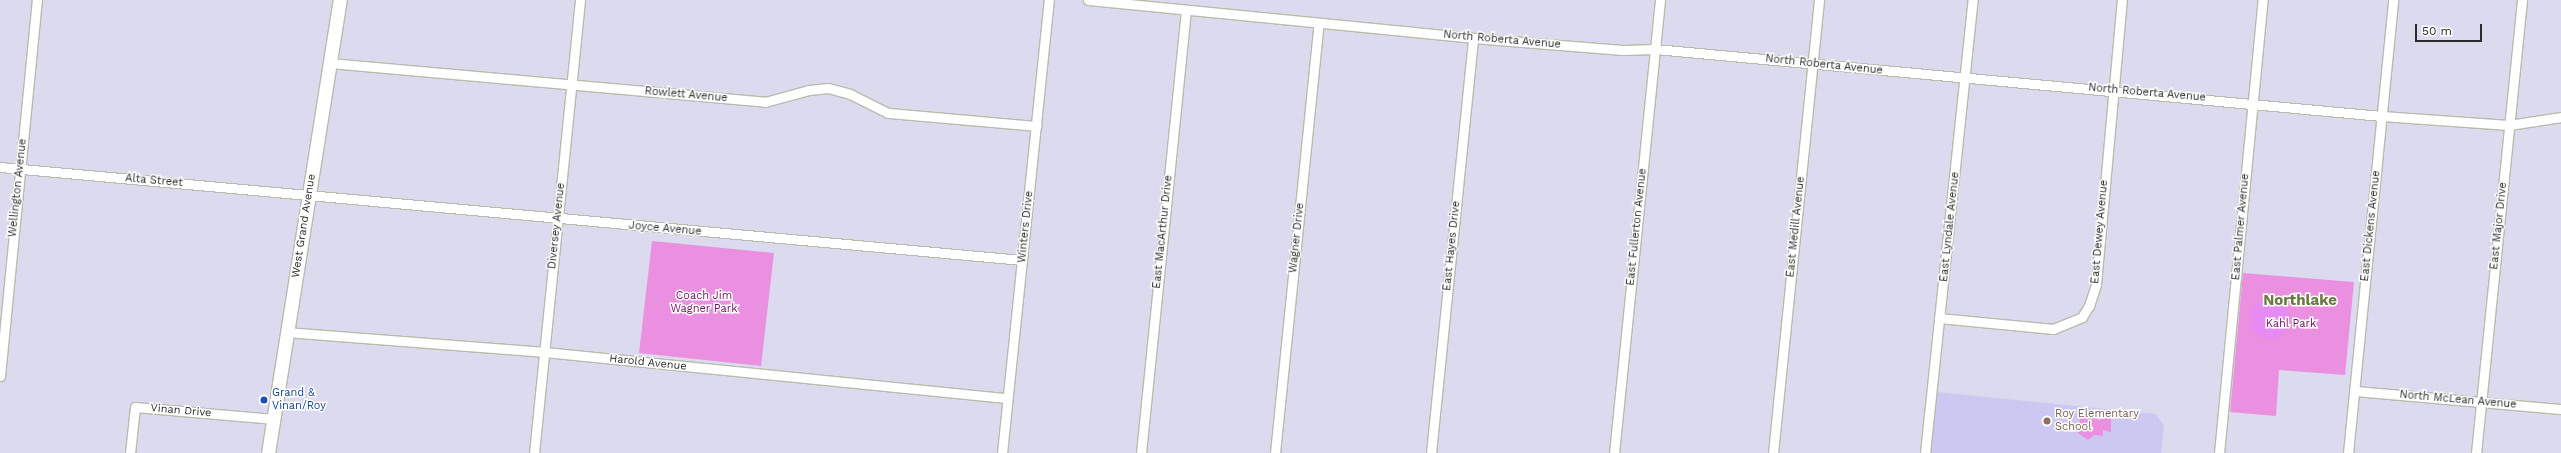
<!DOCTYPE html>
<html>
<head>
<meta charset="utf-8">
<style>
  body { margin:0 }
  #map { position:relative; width:2561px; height:453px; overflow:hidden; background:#dbdaee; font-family:"Work Sans",sans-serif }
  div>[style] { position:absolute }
  .education>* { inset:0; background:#cdc8f2 }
  .green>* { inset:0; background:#eb90e1 }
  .pitch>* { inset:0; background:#e68bf3 }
  .round { border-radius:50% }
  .roads { filter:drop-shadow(1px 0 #b7bcab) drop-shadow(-1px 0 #b7bcab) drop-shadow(0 1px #b7bcab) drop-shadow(0 -1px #b7bcab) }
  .street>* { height:9px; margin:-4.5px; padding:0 4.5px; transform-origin:4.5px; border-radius:4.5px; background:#fff }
  .secondary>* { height:13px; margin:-6.5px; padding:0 6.5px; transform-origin:6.5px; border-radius:6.5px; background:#fff }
  .dots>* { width:11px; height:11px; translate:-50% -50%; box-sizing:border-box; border:2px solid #fff; border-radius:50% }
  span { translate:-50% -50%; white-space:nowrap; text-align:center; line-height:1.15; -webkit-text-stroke:3px #fff; paint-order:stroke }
  .street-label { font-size:11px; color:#2a2a2a }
  .park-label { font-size:11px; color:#6f1259 }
  .transit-label { font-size:11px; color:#164399 }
  .left { translate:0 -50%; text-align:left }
  .education-label { font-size:11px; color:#785e54 }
  .district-label { font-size:15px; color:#6b7a42; font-weight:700 }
  .scale { position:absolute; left:2415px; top:24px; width:67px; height:18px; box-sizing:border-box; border:2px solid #2a2a2a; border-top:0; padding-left:5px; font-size:12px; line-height:14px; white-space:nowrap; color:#2a2a2a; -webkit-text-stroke:3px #fff; paint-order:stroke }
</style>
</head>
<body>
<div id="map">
  <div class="education">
    <div style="clip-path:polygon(1937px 392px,2156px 414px,2164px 426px,2161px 453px,1931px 453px)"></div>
  </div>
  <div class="green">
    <div style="clip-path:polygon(652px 241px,774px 253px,761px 366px,639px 353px)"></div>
    <div style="clip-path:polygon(2243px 273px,2354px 282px,2345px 375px,2279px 370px,2276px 416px,2230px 412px)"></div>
    <div style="clip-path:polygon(2092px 411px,2100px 421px,2104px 412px,2111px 419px,2111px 432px,2103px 430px,2103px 436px,2094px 435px,2088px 440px,2078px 433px,2080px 418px)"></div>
  </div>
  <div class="pitch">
    <div class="round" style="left:2250px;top:299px;width:40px;height:40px"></div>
  </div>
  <div class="roads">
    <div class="street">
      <div style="left:1088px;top:0;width:387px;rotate:5.6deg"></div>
      <div style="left:1473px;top:38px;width:150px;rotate:4.6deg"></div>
      <div style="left:1623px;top:50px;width:32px;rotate:-2deg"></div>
      <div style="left:1655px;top:49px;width:730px;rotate:5.27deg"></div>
      <div style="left:2382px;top:116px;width:127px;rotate:4.1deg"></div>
      <div style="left:2509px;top:125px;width:53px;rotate:-8.7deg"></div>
      <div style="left:330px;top:63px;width:437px;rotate:5.1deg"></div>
      <div style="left:765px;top:102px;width:46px;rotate:-15.3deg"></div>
      <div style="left:809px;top:90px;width:19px;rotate:-6deg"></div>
      <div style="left:828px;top:88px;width:23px;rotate:15deg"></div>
      <div style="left:850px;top:94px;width:42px;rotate:26.6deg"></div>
      <div style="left:888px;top:113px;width:149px;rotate:5deg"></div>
      <div style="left:0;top:167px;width:1026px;rotate:5.2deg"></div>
      <div style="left:1939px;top:318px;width:115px;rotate:5.5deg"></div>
      <div style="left:2053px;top:329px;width:31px;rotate:-22deg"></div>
      <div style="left:2082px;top:317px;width:13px;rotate:-58deg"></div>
      <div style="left:2089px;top:306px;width:23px;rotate:-72deg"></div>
      <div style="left:2096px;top:284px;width:285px;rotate:-84.8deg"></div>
      <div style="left:287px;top:332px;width:258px;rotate:4.4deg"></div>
      <div style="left:544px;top:352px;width:465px;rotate:5.7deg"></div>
      <div style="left:0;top:376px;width:378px;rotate:-84.4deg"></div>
      <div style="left:2354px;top:391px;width:208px;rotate:5deg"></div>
      <div style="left:130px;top:453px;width:46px;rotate:-83.8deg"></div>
      <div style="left:135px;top:407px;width:140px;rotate:4.9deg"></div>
      <div style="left:534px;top:453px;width:455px;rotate:-84.2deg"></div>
      <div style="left:1002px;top:453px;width:455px;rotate:-84.1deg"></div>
      <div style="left:1141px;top:453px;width:444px;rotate:-84.2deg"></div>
      <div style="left:1275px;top:453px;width:432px;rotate:-84.2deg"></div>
      <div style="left:1431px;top:453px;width:417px;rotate:-84.2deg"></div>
      <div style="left:1614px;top:453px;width:455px;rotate:-84.2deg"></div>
      <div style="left:1773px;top:453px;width:455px;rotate:-84.2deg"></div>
      <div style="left:1925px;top:453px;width:456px;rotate:-84deg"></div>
      <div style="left:2219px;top:453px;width:455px;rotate:-84.5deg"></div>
      <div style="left:2348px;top:453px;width:455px;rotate:-84.3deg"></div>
      <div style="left:2476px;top:453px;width:455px;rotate:-84.2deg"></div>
    </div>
    <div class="secondary">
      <div style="left:268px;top:453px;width:459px;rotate:-81deg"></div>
    </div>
  </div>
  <div class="dots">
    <div style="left:264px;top:400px;background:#1a4fb4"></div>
    <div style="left:2047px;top:421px;background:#8d6e63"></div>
  </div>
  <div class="street-label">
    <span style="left:1502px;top:40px;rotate:5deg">North Roberta Avenue</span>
    <span style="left:1824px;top:65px;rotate:6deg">North Roberta Avenue</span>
    <span style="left:2147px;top:93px;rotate:5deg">North Roberta Avenue</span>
    <span style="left:686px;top:95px;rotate:5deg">Rowlett Avenue</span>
    <span style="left:154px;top:181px;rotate:5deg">Alta Street</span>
    <span style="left:18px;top:188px;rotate:-84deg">Wellington Avenue</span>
    <span style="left:304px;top:226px;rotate:-81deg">West Grand Avenue</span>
    <span style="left:557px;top:226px;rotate:-84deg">Diversey Avenue</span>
    <span style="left:2371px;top:226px;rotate:-84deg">East Dickens Avenue</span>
    <span style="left:2499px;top:226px;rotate:-84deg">East Major Drive</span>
    <span style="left:1026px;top:227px;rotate:-84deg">Winters Drive</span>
    <span style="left:1637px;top:227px;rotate:-84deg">East Fullerton Avenue</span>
    <span style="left:1796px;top:227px;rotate:-84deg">East Medill Avenue</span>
    <span style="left:1950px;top:227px;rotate:-84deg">East Lyndale Avenue</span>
    <span style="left:2241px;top:227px;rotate:-85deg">East Palmer Avenue</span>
    <span style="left:665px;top:229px;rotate:5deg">Joyce Avenue</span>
    <span style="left:1163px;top:232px;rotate:-84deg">East MacArthur Drive</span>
    <span style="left:2100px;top:232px;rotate:-85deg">East Dewey Avenue</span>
    <span style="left:1297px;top:238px;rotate:-84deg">Wagner Drive</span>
    <span style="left:1452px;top:246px;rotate:-84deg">East Hayes Drive</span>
    <span style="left:648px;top:363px;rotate:6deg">Harold Avenue</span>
    <span style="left:2458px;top:400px;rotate:5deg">North McLean Avenue</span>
    <span style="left:181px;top:411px;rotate:5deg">Vinan Drive</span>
  </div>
  <div class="park-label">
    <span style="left:704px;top:303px">Coach Jim<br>Wagner Park</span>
    <span style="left:2291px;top:324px">Kahl Park</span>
  </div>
  <div class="transit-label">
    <span class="left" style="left:272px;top:400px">Grand &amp;<br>Vinan/Roy</span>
  </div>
  <div class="education-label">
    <span class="left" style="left:2055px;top:421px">Roy Elementary<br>School</span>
  </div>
  <div class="district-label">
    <span style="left:2300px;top:301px">Northlake</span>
  </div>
  <div class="scale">50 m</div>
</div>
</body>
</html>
